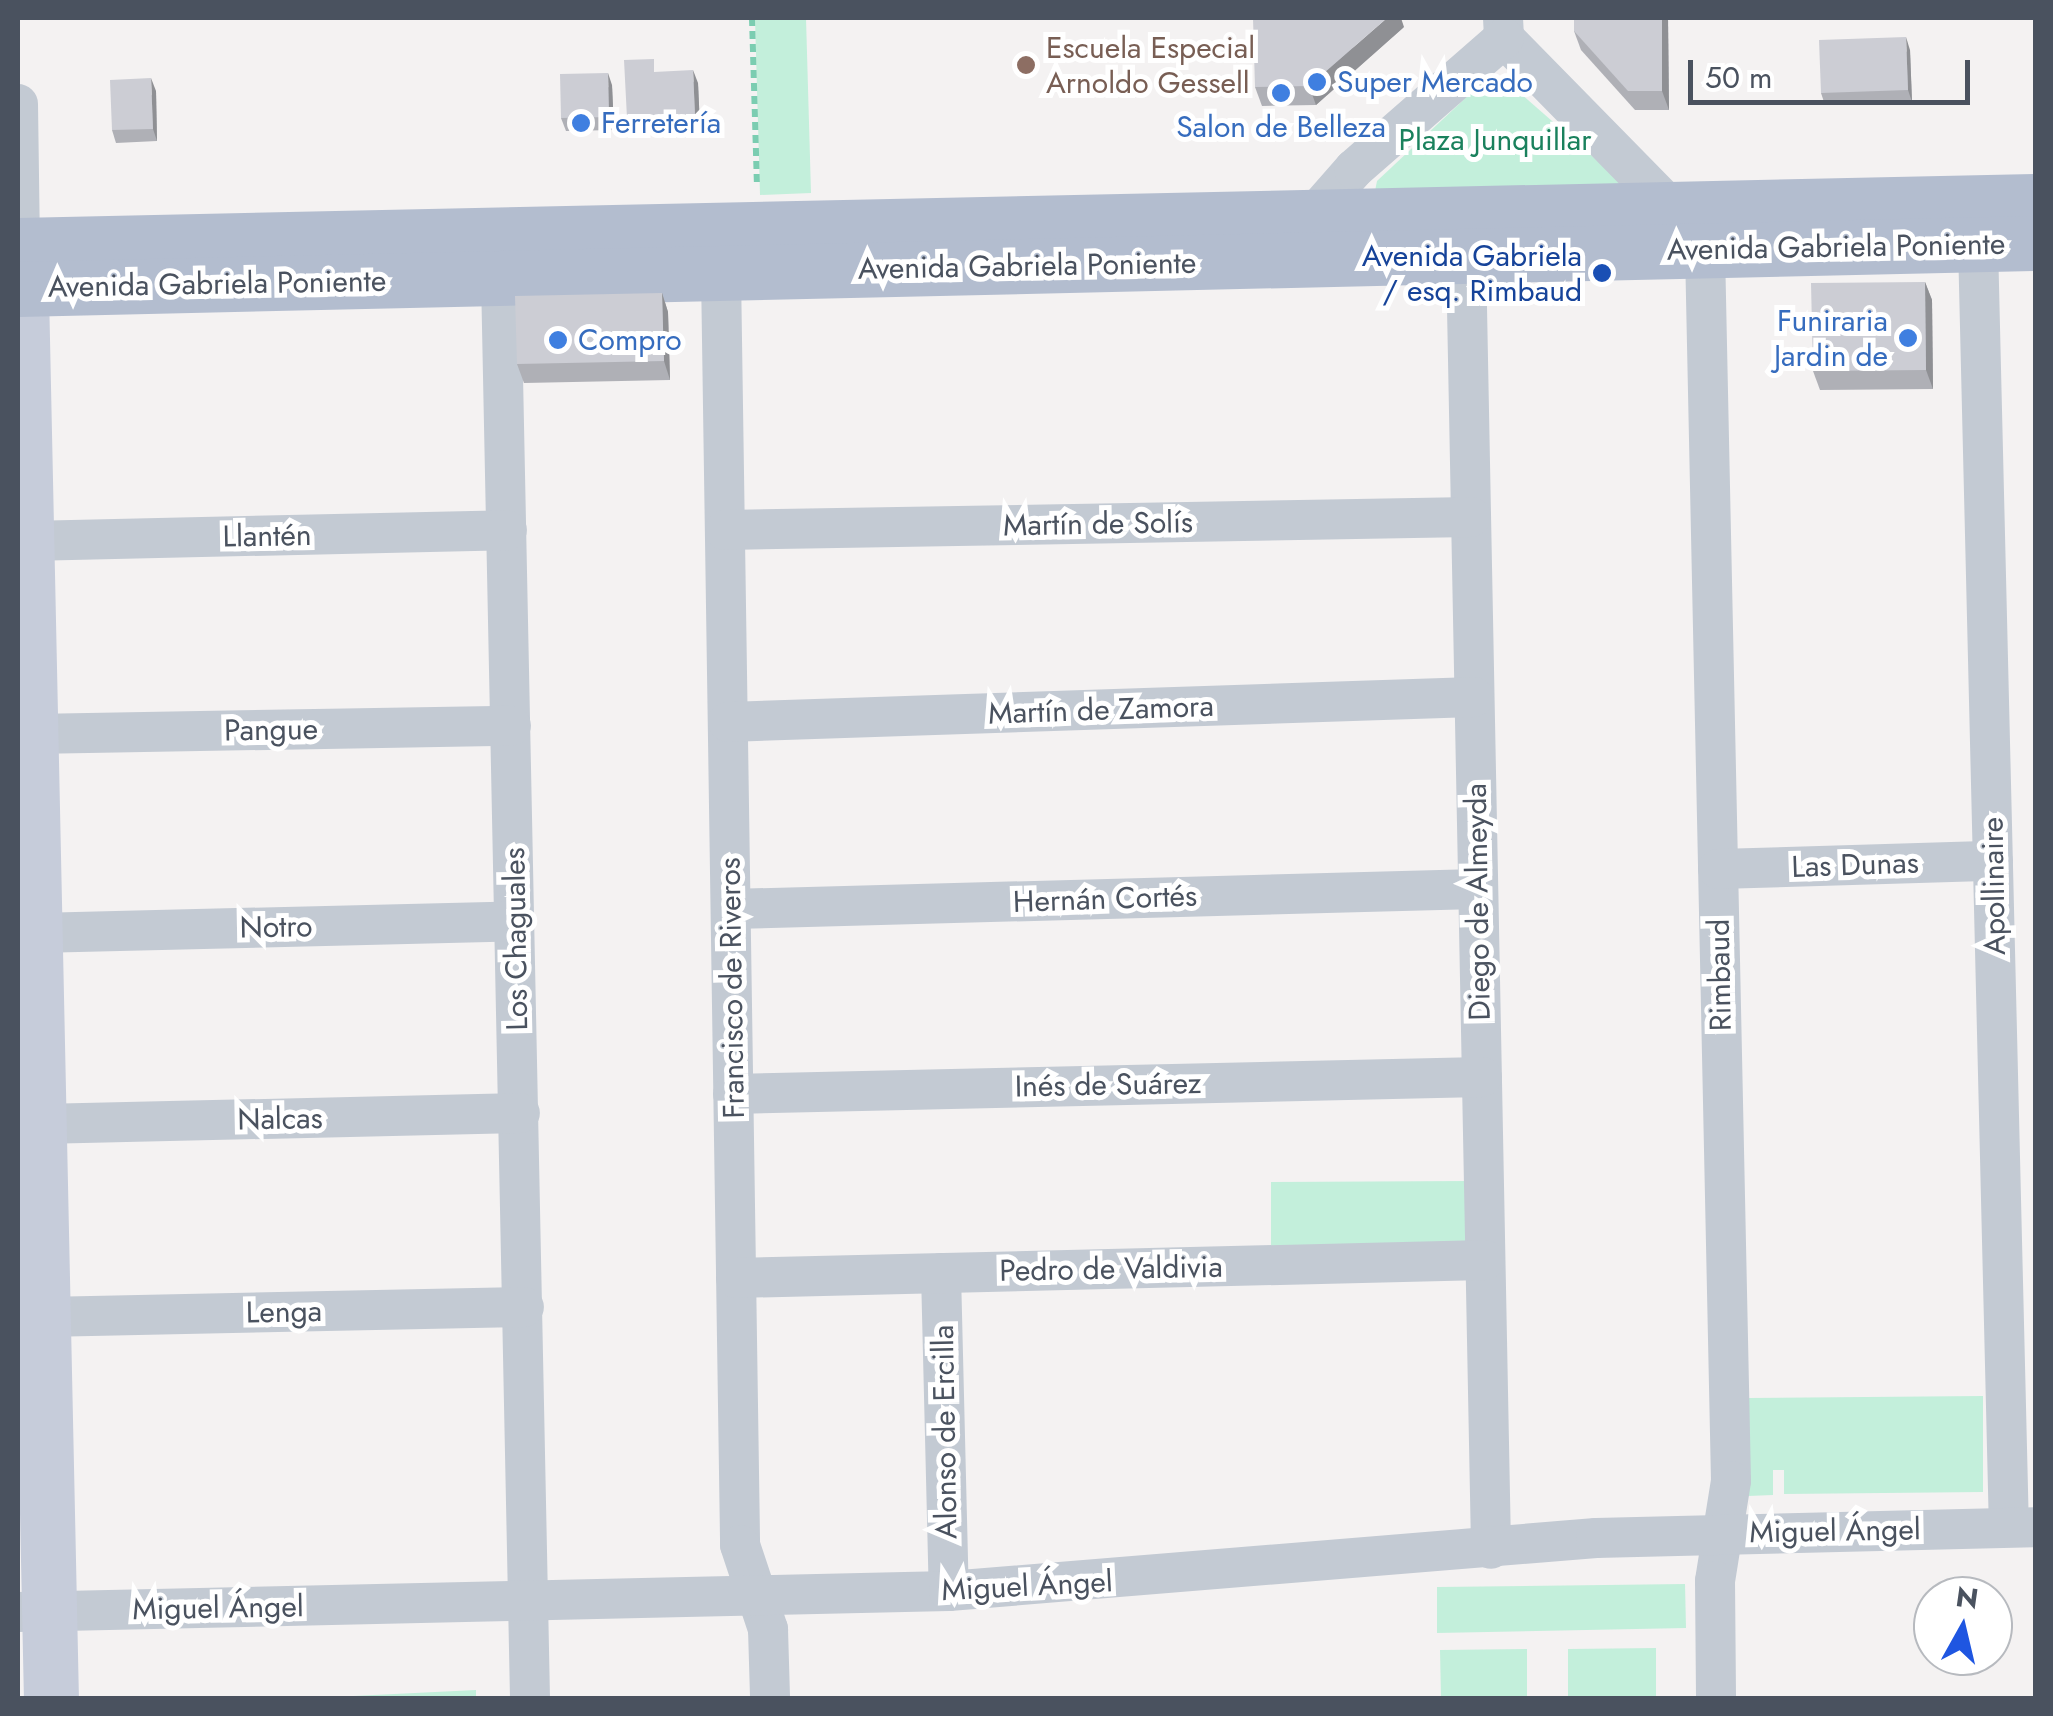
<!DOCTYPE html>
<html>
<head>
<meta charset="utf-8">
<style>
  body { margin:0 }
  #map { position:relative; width:2053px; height:1716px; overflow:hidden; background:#f4f2f2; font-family:Jost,sans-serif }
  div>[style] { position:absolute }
  .green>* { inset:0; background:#c3efdb }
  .path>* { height:6px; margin-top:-3px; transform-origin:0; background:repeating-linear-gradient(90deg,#7bcdb1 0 8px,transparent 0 13px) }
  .street>* { height:40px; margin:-20px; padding:0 20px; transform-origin:20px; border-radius:20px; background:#c3cad3 }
  .secondary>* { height:55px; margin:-27.5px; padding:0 27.5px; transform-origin:27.5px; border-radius:27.5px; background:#c6ccda }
  .primary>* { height:55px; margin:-27.5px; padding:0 27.5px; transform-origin:27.5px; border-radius:27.5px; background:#b3bdcf }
  .wall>* { inset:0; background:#afb0b6 }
  .shaded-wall>* { inset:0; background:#8f9094 }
  .building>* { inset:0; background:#cccdd4 }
  .dots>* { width:28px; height:28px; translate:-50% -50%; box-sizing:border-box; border:5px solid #fff; border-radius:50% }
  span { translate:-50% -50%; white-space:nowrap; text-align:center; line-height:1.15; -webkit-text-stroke:10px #fff; paint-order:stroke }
  .education-label { font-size:30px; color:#785e54 }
  .left { translate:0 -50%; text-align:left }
  .shop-label { font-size:30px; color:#366cbe }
  .right { translate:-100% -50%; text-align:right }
  .park-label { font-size:30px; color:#1a815d }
  .street-label { font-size:30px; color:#4a525f }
  .transit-label { font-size:30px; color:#164399 }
  .frame { position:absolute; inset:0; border:20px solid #4a525f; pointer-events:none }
  .north { position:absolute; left:1913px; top:1576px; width:100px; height:100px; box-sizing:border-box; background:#fff; border:2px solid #b7babf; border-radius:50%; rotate:8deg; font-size:28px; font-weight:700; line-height:40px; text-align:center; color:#4a525f }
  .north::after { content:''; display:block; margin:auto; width:35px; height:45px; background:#1f56e1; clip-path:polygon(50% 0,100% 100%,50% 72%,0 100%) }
  .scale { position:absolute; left:1688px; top:60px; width:282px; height:45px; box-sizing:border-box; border:5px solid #4a525f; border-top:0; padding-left:12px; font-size:30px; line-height:35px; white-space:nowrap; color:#4a525f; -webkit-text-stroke:8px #fff; paint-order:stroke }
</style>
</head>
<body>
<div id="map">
  <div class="green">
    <div style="clip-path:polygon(755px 18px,806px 18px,811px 193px,760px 195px)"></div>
    <div style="clip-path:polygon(1490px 75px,1504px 79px,1624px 184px,1375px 191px,1377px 181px)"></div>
    <div style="clip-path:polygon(1470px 1181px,1470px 1249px,1271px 1252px,1271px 1182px)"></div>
    <div style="clip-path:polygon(1983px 1396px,1983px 1492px,1784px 1494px,1784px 1470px,1773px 1470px,1773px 1495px,1748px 1496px,1748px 1398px)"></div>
    <div style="clip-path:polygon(1685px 1584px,1686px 1628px,1437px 1633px,1437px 1587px)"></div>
    <div style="clip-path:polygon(1656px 1648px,1656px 1698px,1568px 1698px,1568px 1649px)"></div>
    <div style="clip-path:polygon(1527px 1649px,1527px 1698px,1441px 1698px,1440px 1650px)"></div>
    <div style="clip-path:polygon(476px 1690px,476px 1698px,332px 1697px,333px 1697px)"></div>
  </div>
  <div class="path">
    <div style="left:752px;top:18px;width:165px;rotate:88.3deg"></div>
  </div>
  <div class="street">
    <div style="left:1503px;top:18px;width:20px;rotate:87deg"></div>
    <div style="left:1504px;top:38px;width:240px;rotate:45.5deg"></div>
    <div style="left:18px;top:104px;width:141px;rotate:89.2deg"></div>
    <div style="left:1312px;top:217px;width:64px;rotate:-48.8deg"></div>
    <div style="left:1354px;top:169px;width:199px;rotate:-41.1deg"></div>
    <div style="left:1978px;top:244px;width:1283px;rotate:88.62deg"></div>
    <div style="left:1705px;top:250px;width:1231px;rotate:88.79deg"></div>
    <div style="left:1731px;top:1481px;width:101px;rotate:99.1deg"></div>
    <div style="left:1715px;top:1581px;width:117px;rotate:89.5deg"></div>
    <div style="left:1466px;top:256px;width:1293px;rotate:88.89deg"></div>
    <div style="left:721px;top:273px;width:1272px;rotate:89.14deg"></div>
    <div style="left:740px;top:1545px;width:89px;rotate:71.6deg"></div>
    <div style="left:768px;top:1629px;width:69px;rotate:88.3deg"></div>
    <div style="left:501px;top:278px;width:1420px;rotate:88.83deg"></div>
    <div style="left:725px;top:530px;width:746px;rotate:-1deg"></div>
    <div style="left:28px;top:541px;width:479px;rotate:-1.3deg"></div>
    <div style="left:728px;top:722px;width:746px;rotate:-1.92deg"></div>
    <div style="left:32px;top:734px;width:479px;rotate:-1deg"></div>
    <div style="left:1718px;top:869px;width:275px;rotate:-1.7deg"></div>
    <div style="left:731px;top:909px;width:747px;rotate:-1.53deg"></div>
    <div style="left:36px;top:933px;width:480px;rotate:-1.4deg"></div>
    <div style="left:733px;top:1094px;width:749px;rotate:-1.3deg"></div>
    <div style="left:40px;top:1124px;width:480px;rotate:-1.3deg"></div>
    <div style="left:941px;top:1273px;width:318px;rotate:88.6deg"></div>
    <div style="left:736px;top:1278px;width:749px;rotate:-1.38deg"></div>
    <div style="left:44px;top:1317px;width:480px;rotate:-1.2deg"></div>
    <div style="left:18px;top:1612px;width:931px;rotate:-1.29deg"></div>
    <div style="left:949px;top:1591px;width:649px;rotate:-4.68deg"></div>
    <div style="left:1596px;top:1538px;width:440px;rotate:-1.4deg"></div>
  </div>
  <div class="secondary">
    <div style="left:20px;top:245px;width:1453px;rotate:88.78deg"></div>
  </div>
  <div class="primary">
    <div style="left:18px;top:245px;width:2018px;rotate:-1.25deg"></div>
    <div style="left:18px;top:289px;width:2019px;rotate:-1.31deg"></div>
  </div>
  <div class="wall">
    <div style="clip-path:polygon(1668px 18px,1669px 110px,1635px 110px,1581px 50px,1574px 31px)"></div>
    <div style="clip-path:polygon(1404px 27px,1316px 105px,1262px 106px,1255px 87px)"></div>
    <div style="clip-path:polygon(1910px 50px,1912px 102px,1825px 105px,1821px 93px)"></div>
    <div style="clip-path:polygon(658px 72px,698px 83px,700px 127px,631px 131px,627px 118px)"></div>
    <div style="clip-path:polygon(612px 85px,614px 130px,566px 131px,561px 118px)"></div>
    <div style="clip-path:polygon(156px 91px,157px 141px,116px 143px,112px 130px)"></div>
    <div style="clip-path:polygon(1925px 282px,1932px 300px,1933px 389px,1820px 390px,1813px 371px)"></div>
    <div style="clip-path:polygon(662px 293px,668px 312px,670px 380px,524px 383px,517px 364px)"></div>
  </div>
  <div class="shaded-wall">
    <div style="clip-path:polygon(1387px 18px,1401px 18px,1404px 27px,1316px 105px,1309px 86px)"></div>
    <div style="clip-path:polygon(1662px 18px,1668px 18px,1669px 110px,1662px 91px)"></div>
    <div style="clip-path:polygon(1906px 37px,1910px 50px,1912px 102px,1908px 90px)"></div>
    <div style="clip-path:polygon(693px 70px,698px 83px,700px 127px,695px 115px)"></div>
    <div style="clip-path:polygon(608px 73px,612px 85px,614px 130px,609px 117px)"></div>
    <div style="clip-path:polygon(151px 78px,156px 91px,157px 141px,153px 129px)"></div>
    <div style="clip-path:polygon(1925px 282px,1932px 300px,1933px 389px,1926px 370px)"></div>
    <div style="clip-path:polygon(662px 293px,668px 312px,670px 380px,664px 361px)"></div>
  </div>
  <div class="building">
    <div style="clip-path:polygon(1253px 18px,1387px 18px,1309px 86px,1255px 87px)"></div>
    <div style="clip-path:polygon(1574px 18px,1662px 18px,1662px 91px,1628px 91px,1574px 31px)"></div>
    <div style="clip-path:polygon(1906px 37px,1908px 90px,1821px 93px,1819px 40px)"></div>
    <div style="clip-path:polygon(654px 59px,654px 72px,693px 70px,695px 115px,627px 118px,624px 60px)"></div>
    <div style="clip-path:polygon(608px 73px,609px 117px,561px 118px,560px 74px)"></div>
    <div style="clip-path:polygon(151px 78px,153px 129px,112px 130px,110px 80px)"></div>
    <div style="clip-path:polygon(1925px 282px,1926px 370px,1813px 371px,1811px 283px)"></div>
    <div style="clip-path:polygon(662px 293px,664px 361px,517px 364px,515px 296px)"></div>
  </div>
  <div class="dots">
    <div style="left:1026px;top:65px;background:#8d6e63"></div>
    <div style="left:1317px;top:82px;background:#3f7fe0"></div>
    <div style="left:1281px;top:93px;background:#3f7fe0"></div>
    <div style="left:581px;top:123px;background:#3f7fe0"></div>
    <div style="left:1602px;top:273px;background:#1a4fb4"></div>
    <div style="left:1908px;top:338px;background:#3f7fe0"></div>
    <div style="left:558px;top:340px;background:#3f7fe0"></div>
  </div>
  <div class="education-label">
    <span class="left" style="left:1046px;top:65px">Escuela Especial<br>Arnoldo Gessell</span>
  </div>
  <div class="shop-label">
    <span class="left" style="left:1337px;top:82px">Super Mercado</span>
    <span class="left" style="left:601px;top:123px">Ferretería</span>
    <span style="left:1281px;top:127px">Salon de Belleza</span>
    <span class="right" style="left:1888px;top:338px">Funiraria<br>Jardin de</span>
    <span class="left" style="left:578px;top:340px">Compro</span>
  </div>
  <div class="park-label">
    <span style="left:1495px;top:140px">Plaza Junquillar</span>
  </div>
  <div class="street-label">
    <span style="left:1836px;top:247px;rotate:-1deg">Avenida Gabriela Poniente</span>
    <span style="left:1027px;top:266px;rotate:-1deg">Avenida Gabriela Poniente</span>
    <span style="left:217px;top:284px;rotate:-1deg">Avenida Gabriela Poniente</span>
    <span style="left:1098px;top:524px;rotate:-1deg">Martín de Solís</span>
    <span style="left:267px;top:536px;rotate:-1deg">Llantén</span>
    <span style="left:1101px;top:710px;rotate:-2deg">Martín de Zamora</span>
    <span style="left:271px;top:730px;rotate:-1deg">Pangue</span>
    <span style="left:1855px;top:865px;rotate:-2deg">Las Dunas</span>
    <span style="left:1994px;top:886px;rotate:-91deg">Apollinaire</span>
    <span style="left:1105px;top:899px;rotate:-2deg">Hernán Cortés</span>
    <span style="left:1478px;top:902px;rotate:-91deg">Diego de Almeyda</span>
    <span style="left:276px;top:927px;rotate:-1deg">Notro</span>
    <span style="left:516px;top:939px;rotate:-91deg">Los Chaguales</span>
    <span style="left:1720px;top:975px;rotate:-91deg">Rimbaud</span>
    <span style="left:732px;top:988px;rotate:-91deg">Francisco de Riveros</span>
    <span style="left:1108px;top:1085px;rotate:-1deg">Inés de Suárez</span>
    <span style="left:280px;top:1119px;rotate:-1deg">Nalcas</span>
    <span style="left:1111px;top:1269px;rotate:-1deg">Pedro de Valdivia</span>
    <span style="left:284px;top:1312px;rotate:-1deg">Lenga</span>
    <span style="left:945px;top:1432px;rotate:-91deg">Alonso de Ercilla</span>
    <span style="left:1835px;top:1531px;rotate:-1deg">Miguel Ángel</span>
    <span style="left:1027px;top:1586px;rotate:-3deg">Miguel Ángel</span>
    <span style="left:218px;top:1608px;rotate:-1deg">Miguel Ángel</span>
  </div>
  <div class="transit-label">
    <span class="right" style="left:1582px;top:273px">Avenida Gabriela<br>/ esq. Rimbaud</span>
  </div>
  <div class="frame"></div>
  <div class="north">N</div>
  <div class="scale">50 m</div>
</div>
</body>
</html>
